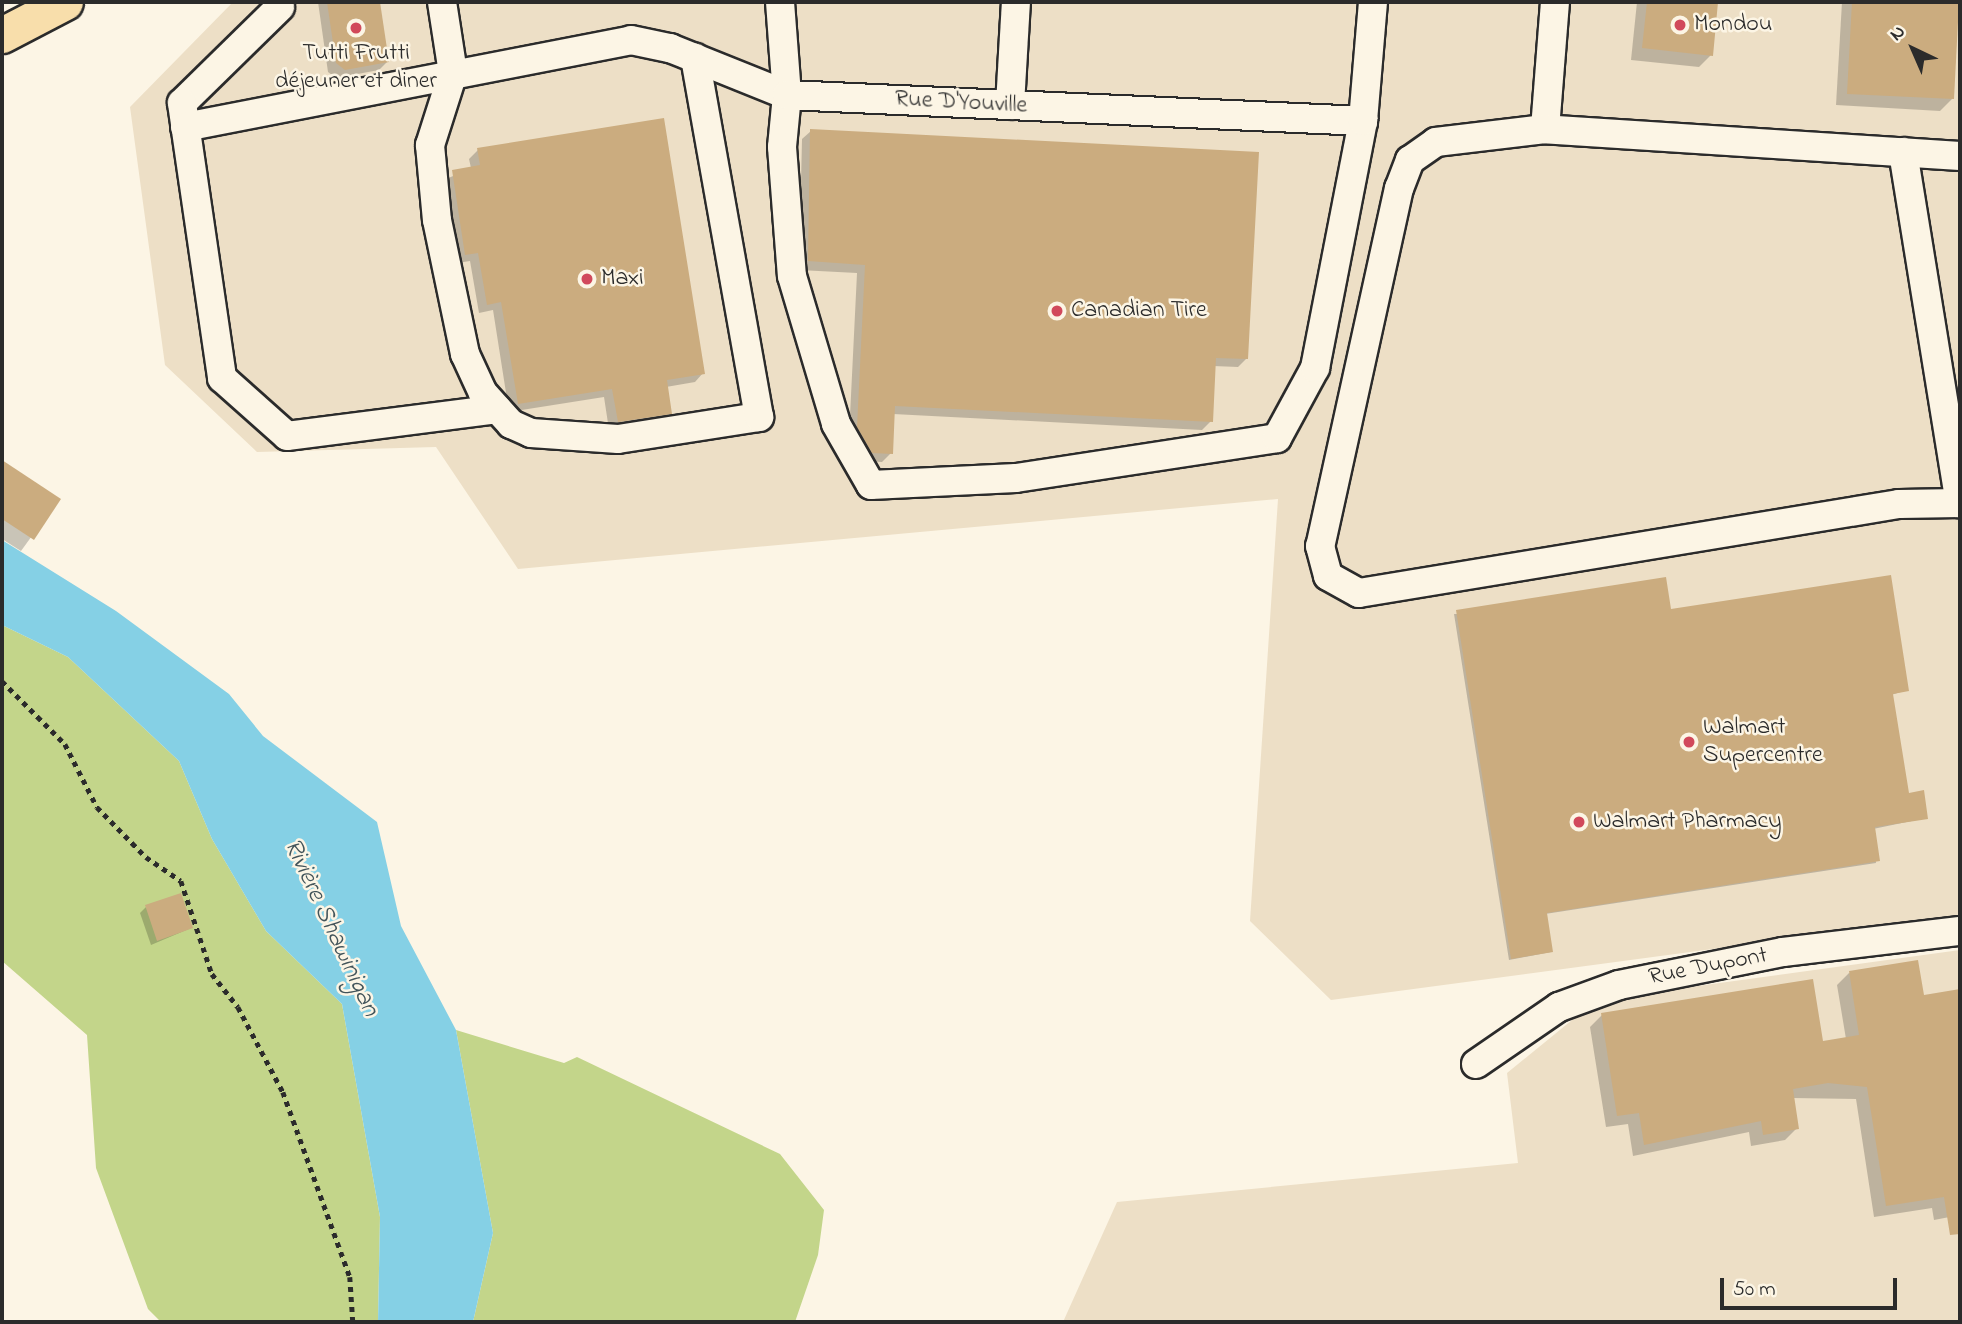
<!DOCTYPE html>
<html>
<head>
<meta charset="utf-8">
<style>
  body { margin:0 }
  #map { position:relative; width:1962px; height:1324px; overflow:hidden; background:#fcf5e5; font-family:"Indie Flower",sans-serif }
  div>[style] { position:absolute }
  .built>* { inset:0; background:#eddfc6 }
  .green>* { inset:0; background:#c3d58a }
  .water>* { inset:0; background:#85d0e5 }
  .shadow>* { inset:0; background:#0003 }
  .building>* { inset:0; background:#cbac7f }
  .path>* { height:4.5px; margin-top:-2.25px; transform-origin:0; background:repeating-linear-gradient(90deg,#2b2b2b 0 5px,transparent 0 10px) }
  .roads { filter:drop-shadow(2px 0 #2b2b2b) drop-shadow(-2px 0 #2b2b2b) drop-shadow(0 2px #2b2b2b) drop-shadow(0 -2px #2b2b2b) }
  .minor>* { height:28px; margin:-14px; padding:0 14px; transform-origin:14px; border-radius:14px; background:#fcf5e5 }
  .major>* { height:35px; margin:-17.5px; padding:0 17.5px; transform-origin:17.5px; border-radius:17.5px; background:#f8deab }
  .dots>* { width:19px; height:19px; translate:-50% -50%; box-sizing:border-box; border:4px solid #fcf5e5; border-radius:50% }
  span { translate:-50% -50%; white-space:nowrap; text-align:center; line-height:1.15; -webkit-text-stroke:5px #fcf5e5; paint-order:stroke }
  .poi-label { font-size:24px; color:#2b2b2b }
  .left { translate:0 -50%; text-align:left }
  .street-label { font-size:24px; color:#2b2b2b }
  .water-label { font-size:26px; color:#42545a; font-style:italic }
  .frame { position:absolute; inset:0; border:4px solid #2b2b2b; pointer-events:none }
  .north { position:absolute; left:1878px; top:14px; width:70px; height:70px; -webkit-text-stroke:5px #fcf5e5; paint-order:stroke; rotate:316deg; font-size:19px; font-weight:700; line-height:28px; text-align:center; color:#2b2b2b }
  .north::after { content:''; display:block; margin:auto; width:24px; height:32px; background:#2b2b2b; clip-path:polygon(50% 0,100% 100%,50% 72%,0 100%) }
  .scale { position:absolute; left:1720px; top:1278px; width:177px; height:32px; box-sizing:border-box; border:4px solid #2b2b2b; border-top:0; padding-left:9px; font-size:21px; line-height:24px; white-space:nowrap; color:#2b2b2b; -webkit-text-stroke:5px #fcf5e5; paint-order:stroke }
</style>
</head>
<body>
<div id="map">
  <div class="built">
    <div style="clip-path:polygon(233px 2px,1960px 2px,1960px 916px,1331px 1000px,1250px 921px,1278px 499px,518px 569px,436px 447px,257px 452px,165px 365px,130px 107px)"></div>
    <div style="clip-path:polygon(1960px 950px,1960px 1322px,1063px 1322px,1117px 1202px,1518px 1163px,1507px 1073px,1577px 1016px,1617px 997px)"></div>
  </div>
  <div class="green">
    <div style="clip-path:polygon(2px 625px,68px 657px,179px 761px,212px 839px,266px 931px,342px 1004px,380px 1217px,378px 1322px,161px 1322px,148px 1309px,96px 1168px,87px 1035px,2px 961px)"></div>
    <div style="clip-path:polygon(456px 1030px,564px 1063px,577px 1057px,780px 1154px,824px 1210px,818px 1255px,795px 1322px,473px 1322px,493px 1233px)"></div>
  </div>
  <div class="water">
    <div style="clip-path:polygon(2px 540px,116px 611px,229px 694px,263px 736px,377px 822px,401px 926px,456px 1030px,493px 1233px,473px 1322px,378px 1322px,380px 1217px,342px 1004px,266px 931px,212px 839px,179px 761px,68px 657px,2px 625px)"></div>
  </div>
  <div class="shadow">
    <div style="clip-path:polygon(318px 2px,378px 2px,388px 61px,379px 70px,336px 78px,328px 72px)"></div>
    <div style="clip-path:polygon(1637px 2px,1717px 2px,1711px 55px,1699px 67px,1631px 60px)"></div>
    <div style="clip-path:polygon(1842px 2px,1958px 2px,1952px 99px,1940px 111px,1836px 105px)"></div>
    <div style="clip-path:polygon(811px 131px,1247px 358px,1238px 367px,1213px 366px,1211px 421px,1202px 430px,893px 414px,891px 453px,882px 462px,863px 461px,849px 436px,857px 273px,799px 270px,802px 139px)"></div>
    <div style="clip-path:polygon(478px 150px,703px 373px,695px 382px,666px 387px,670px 413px,661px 422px,609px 430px,604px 397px,509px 412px,493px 310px,479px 313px,470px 261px,457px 263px,444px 180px,471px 168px,469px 159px)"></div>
    <div style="clip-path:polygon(2px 463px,58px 500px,21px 551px,2px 539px)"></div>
    <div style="clip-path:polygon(1670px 611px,1907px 690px,1891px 695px,1907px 795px,1926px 818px,1873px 829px,1876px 863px,1545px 914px,1551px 952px,1509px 960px,1454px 614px)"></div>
    <div style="clip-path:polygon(146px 907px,191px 928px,151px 945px,140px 913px)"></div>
    <div style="clip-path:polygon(1849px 973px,1922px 997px,1960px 991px,1960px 1215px,1934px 1220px,1932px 1208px,1874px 1217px,1856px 1099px,1792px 1098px,1797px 1128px,1785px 1140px,1751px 1146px,1749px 1132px,1633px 1156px,1628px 1124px,1606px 1127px,1590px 1027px,1602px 1015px,1821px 1043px,1846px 1039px,1837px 985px)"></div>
  </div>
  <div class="building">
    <div style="clip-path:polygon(327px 2px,380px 2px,389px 62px,345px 70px,336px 63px)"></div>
    <div style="clip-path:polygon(1647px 2px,1718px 2px,1713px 56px,1642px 48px)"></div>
    <div style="clip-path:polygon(1852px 2px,1959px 2px,1954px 99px,1847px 94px)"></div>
    <div style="clip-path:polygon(664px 118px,705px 374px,667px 380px,672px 414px,618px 422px,612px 389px,518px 404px,501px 302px,487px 305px,478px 253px,465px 255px,452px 170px,480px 165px,477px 148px)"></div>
    <div style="clip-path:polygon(810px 129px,1259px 152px,1248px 359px,1216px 358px,1213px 422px,895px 406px,893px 454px,872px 453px,857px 427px,865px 265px,808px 261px)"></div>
    <div style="clip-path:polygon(2px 460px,61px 499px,34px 540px,2px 519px)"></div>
    <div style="clip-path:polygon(1891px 575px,1909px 691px,1893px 694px,1909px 793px,1924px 790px,1928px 819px,1875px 827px,1880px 861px,1547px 913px,1553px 952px,1511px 959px,1456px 610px,1666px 577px,1671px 609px)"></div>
    <div style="clip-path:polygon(181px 893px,193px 928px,157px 941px,145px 905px)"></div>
    <div style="clip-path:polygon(1918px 960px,1924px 995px,1960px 989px,1960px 1234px,1950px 1235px,1944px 1197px,1886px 1206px,1867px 1087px,1828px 1083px,1793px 1089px,1799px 1129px,1763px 1135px,1761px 1121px,1644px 1145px,1639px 1113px,1617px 1116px,1601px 1013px,1813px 979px,1823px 1041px,1859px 1035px,1849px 971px)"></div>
  </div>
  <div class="path">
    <div style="left:2px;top:681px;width:89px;rotate:45deg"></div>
    <div style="left:65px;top:744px;width:71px;rotate:63.1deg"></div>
    <div style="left:97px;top:807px;width:70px;rotate:45.6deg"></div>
    <div style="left:146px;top:857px;width:42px;rotate:34.4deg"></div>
    <div style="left:181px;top:881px;width:98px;rotate:71.6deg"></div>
    <div style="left:212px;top:974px;width:42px;rotate:51.8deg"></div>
    <div style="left:238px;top:1007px;width:96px;rotate:62.1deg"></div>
    <div style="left:283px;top:1092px;width:197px;rotate:70.1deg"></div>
    <div style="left:350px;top:1277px;width:45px;rotate:86.2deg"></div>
  </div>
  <div class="roads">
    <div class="minor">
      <div style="left:442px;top:2px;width:72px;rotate:81.2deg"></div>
      <div style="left:453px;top:73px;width:76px;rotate:107.7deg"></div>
      <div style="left:430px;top:145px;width:75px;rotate:84.7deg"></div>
      <div style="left:437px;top:220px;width:137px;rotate:78.2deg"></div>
      <div style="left:465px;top:354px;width:43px;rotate:65.2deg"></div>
      <div style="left:483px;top:393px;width:42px;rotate:47.9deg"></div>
      <div style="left:511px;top:424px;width:22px;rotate:24deg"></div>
      <div style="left:531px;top:433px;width:87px;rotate:3.9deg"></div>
      <div style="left:618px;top:439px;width:143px;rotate:-8.9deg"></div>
      <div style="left:759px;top:417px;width:365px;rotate:-100.1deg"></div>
      <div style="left:780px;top:2px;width:93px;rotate:85.7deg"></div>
      <div style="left:787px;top:95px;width:52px;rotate:95.5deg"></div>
      <div style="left:782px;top:147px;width:129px;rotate:85.6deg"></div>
      <div style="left:792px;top:276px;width:154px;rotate:73.4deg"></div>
      <div style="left:836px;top:424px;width:70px;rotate:60.2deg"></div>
      <div style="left:871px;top:485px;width:145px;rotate:-2.8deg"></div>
      <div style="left:1016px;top:478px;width:264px;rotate:-8.7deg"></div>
      <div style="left:1277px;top:438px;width:80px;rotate:-61.5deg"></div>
      <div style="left:1315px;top:368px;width:252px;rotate:-79deg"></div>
      <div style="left:280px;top:7px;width:137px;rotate:135.6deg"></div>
      <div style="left:182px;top:103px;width:278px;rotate:81.7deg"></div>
      <div style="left:222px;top:378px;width:87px;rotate:41.7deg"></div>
      <div style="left:287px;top:436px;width:212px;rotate:-7.3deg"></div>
      <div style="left:1010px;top:105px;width:103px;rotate:-86.7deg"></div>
      <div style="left:185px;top:127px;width:454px;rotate:-11deg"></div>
      <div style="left:631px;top:40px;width:40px;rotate:12deg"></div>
      <div style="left:670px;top:48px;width:126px;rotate:21.9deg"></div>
      <div style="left:787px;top:95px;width:577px;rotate:2.58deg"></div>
      <div style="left:1363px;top:121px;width:119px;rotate:-85.2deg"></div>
      <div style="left:1545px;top:129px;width:127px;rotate:-85.5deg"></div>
      <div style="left:1903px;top:152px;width:356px;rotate:80.8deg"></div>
      <div style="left:1960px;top:156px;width:416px;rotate:-176.3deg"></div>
      <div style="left:1545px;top:129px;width:110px;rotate:173.2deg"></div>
      <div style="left:1436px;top:142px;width:32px;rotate:145deg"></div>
      <div style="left:1410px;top:160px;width:30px;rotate:111deg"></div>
      <div style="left:1399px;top:188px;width:367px;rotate:102.4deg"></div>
      <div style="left:1320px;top:546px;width:31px;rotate:75deg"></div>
      <div style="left:1328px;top:576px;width:35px;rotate:29deg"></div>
      <div style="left:1359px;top:593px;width:547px;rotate:-9.36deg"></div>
      <div style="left:1899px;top:504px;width:61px;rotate:-0.9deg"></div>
      <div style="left:1476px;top:1064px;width:101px;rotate:-34.5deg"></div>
      <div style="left:1559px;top:1007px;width:64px;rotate:-20.1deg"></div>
      <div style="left:1619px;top:985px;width:167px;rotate:-11.4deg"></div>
      <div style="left:1783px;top:952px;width:178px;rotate:-6.8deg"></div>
    </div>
    <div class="major">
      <div style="left:2px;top:35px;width:71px;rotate:-27.6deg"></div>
    </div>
  </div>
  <div class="dots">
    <div style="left:1680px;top:25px;background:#d1495b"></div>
    <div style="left:356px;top:28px;background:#d1495b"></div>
    <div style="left:587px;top:279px;background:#d1495b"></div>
    <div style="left:1057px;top:311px;background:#d1495b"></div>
    <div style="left:1689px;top:742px;background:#d1495b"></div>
    <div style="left:1579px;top:822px;background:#d1495b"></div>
  </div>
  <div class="poi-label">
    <span class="left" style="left:1694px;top:25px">Mondou</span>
    <span style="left:356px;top:68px">Tutti Frutti<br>déjeuner et diner</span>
    <span class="left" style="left:601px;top:279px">Maxi</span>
    <span class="left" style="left:1071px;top:311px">Canadian Tire</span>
    <span class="left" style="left:1703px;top:742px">Walmart<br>Supercentre</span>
    <span class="left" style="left:1593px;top:822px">Walmart Pharmacy</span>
  </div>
  <div class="street-label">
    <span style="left:961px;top:103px;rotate:3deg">Rue D'Youville</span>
    <span style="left:1708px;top:967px;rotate:-11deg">Rue Dupont</span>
  </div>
  <div class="water-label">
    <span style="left:330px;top:928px;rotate:65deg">Rivière Shawinigan</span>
  </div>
  <div class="frame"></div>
  <div class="north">N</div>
  <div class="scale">50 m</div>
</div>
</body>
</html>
